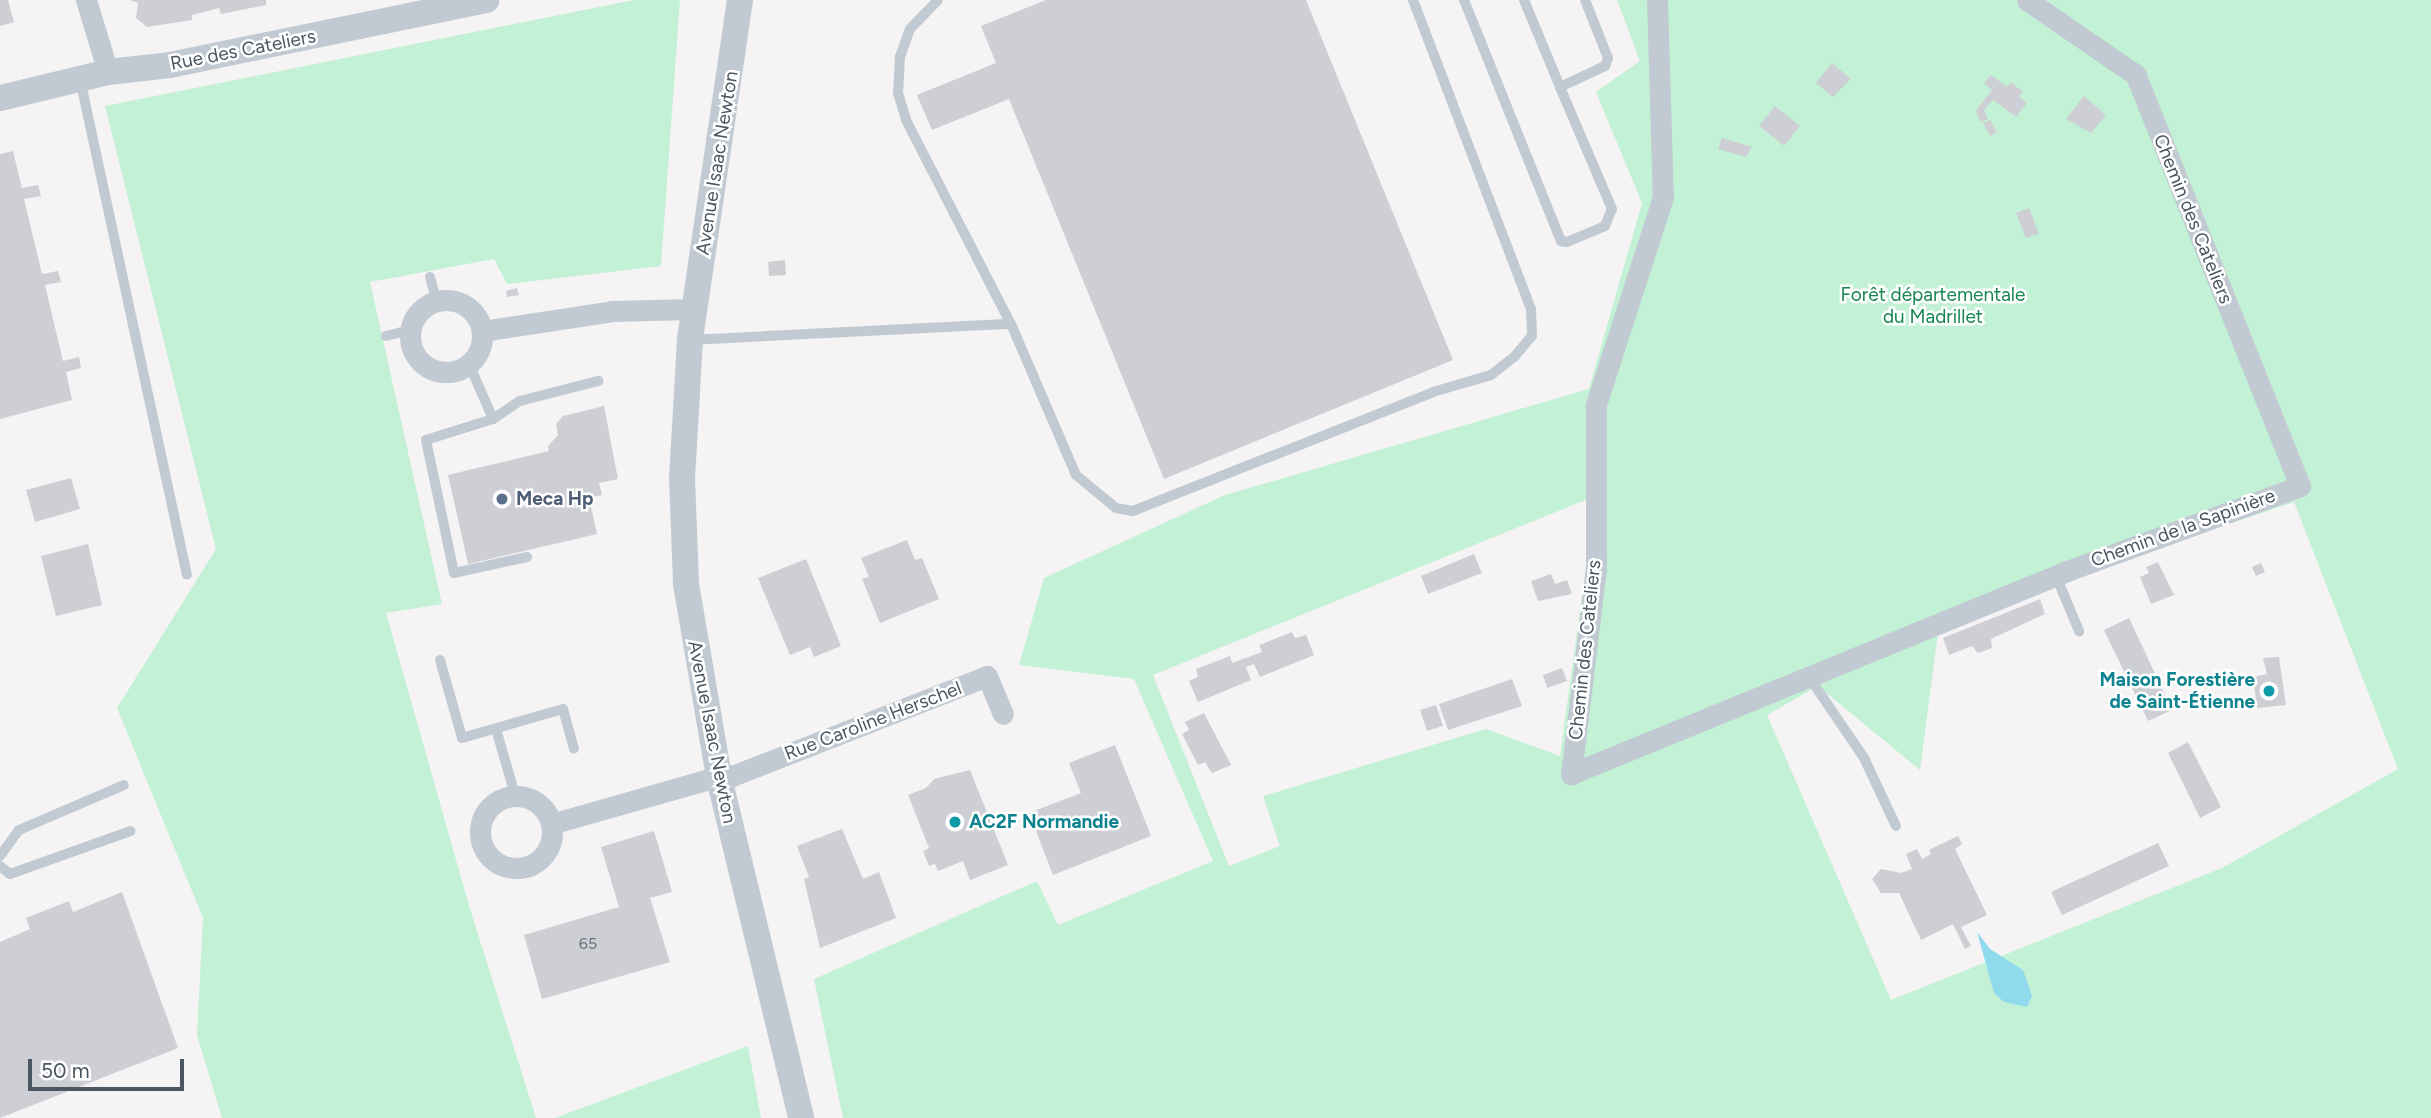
<!DOCTYPE html>
<html>
<head>
<meta charset="utf-8">
<style>
  body { margin:0 }
  #map { position:relative; width:2431px; height:1118px; overflow:hidden; background:#f5f3f3; font-family:Figtree,sans-serif }
  div>[style] { position:absolute }
  .green>* { inset:0; background:#c3f1d5 }
  .water>* { inset:0; background:#90daee }
  .building>* { inset:0; background:#cdcfd5 }
  .service>* { height:10px; margin:-5px; padding:0 5px; transform-origin:5px; border-radius:5px; background:#c1cad2 }
  .minor>* { height:21px; margin:-10.5px; padding:0 10.5px; transform-origin:10.5px; border-radius:10.5px; background:#c1cad2 }
  .minor>.ring { margin:-10.5px; padding:0; box-sizing:content-box; background:none; border:21px solid #c1cad2; border-radius:50% }
  .tertiary>* { height:26px; margin:-13px; padding:0 13px; transform-origin:13px; border-radius:13px; background:#c1cad2 }
  .dots>* { width:19px; height:19px; translate:-50% -50%; box-sizing:border-box; border:4px solid #fff; border-radius:50% }
  span { translate:-50% -50%; white-space:nowrap; text-align:center; line-height:1.15; -webkit-text-stroke:5px #fff; paint-order:stroke }
  .number-label { font-size:16px; color:#6b747e }
  .number-label span { -webkit-text-stroke-width:0 }
  .street-label { font-size:19px; color:#4a5661 }
  .park-label { font-size:19px; color:#17864f }
  .service-label { font-size:19px; color:#4e5e75; font-weight:700 }
  .left { translate:0 -50%; text-align:left }
  .culture-label { font-size:19px; color:#0d838f; font-weight:700 }
  .right { translate:-100% -50%; text-align:right }
  .scale { position:absolute; left:28px; top:1059px; width:156px; height:32px; box-sizing:border-box; border:4px solid #4a5661; border-top:0; padding-left:9px; font-size:21px; line-height:24px; white-space:nowrap; color:#4a5661; -webkit-text-stroke:5px #fff; paint-order:stroke }
</style>
</head>
<body>
<div id="map">
  <div class="green">
    <div style="clip-path:polygon(634px 0,680px 0,661px 266px,507px 284px,494px 259px,370px 282px,442px 604px,386px 613px,470px 909px,536px 1118px,222px 1118px,197px 1035px,203px 918px,117px 708px,216px 549px,105px 106px)"></div>
    <div style="clip-path:polygon(evenodd,1617px 0,2431px 0,2431px 1118px,843px 1118px,814px 979px,1037px 881px,1058px 925px,1213px 861px,1134px 679px,1019px 665px,1044px 578px,1225px 495px,1589px 389px,1642px 203px,1596px 92px,1640px 61px,1617px 0,1588px 499px,1586px 567px,1560px 756px,1486px 729px,1263px 796px,1280px 846px,1229px 866px,1153px 675px,1588px 499px,1617px 0,2294px 502px,2398px 769px,2222px 868px,1891px 1000px,1767px 715px,1818px 686px,1920px 770px,1938px 633px,2119px 561px,2294px 502px)"></div>
    <div style="clip-path:polygon(748px 1046px,761px 1118px,555px 1118px)"></div>
  </div>
  <div class="water">
    <div style="clip-path:polygon(1977px 932px,1990px 949px,2023px 970px,2032px 996px,2027px 1007px,2004px 1002px,1994px 993px)"></div>
  </div>
  <div class="building">
    <div style="clip-path:polygon(0 0,8px 0,14px 22px,0 26px)"></div>
    <div style="clip-path:polygon(130px 0,266px 0,266px 5px,221px 14px,219px 8px,192px 15px,192px 20px,147px 27px,136px 18px,138px 3px)"></div>
    <div style="clip-path:polygon(1046px 0,1306px 0,1453px 360px,1164px 479px,1009px 99px,932px 130px,917px 95px,996px 63px,981px 26px)"></div>
    <div style="clip-path:polygon(1832px 63px,1851px 79px,1833px 97px,1816px 83px)"></div>
    <div style="clip-path:polygon(1991px 75px,2007px 87px,2011px 82px,2023px 92px,2019px 96px,2027px 103px,2016px 117px,1993px 100px,1984px 110px,1988px 119px,1980px 122px,1976px 110px,1992px 90px,1984px 83px)"></div>
    <div style="clip-path:polygon(2084px 96px,2106px 115px,2091px 133px,2066px 119px)"></div>
    <div style="clip-path:polygon(1775px 106px,1800px 126px,1784px 146px,1759px 126px)"></div>
    <div style="clip-path:polygon(1990px 120px,1997px 132px,1990px 136px,1983px 123px)"></div>
    <div style="clip-path:polygon(1722px 138px,1752px 147px,1746px 157px,1718px 149px)"></div>
    <div style="clip-path:polygon(13px 151px,22px 188px,38px 185px,41px 196px,24px 199px,42px 274px,58px 271px,61px 282px,45px 285px,63px 361px,79px 357px,81px 368px,66px 372px,72px 400px,0 419px,0 154px)"></div>
    <div style="clip-path:polygon(2029px 208px,2039px 234px,2026px 238px,2016px 213px)"></div>
    <div style="clip-path:polygon(785px 260px,786px 275px,769px 276px,768px 262px)"></div>
    <div style="clip-path:polygon(517px 288px,519px 295px,507px 297px,506px 291px)"></div>
    <div style="clip-path:polygon(604px 406px,618px 479px,599px 483px,602px 495px,589px 498px,597px 534px,468px 564px,448px 475px,549px 451px,548px 446px,558px 435px,556px 424px,563px 416px)"></div>
    <div style="clip-path:polygon(71px 478px,80px 509px,35px 522px,26px 490px)"></div>
    <div style="clip-path:polygon(907px 540px,915px 560px,922px 558px,939px 599px,880px 623px,862px 579px,869px 577px,861px 558px)"></div>
    <div style="clip-path:polygon(88px 544px,102px 605px,56px 616px,41px 556px)"></div>
    <div style="clip-path:polygon(1474px 554px,1482px 573px,1428px 594px,1421px 576px)"></div>
    <div style="clip-path:polygon(806px 559px,841px 646px,814px 657px,810px 647px,790px 655px,758px 578px)"></div>
    <div style="clip-path:polygon(2158px 562px,2174px 595px,2151px 604px,2140px 577px,2149px 573px,2146px 567px)"></div>
    <div style="clip-path:polygon(2261px 563px,2265px 572px,2256px 576px,2252px 567px)"></div>
    <div style="clip-path:polygon(1551px 574px,1555px 584px,1567px 580px,1572px 594px,1538px 601px,1531px 581px)"></div>
    <div style="clip-path:polygon(2040px 599px,2045px 614px,1991px 639px,1992px 648px,1978px 653px,1972px 646px,1949px 655px,1943px 638px)"></div>
    <div style="clip-path:polygon(2129px 618px,2172px 710px,2148px 721px,2104px 630px)"></div>
    <div style="clip-path:polygon(1292px 632px,1295px 638px,1306px 635px,1314px 655px,1260px 677px,1254px 664px,1246px 667px,1251px 680px,1198px 702px,1189px 681px,1198px 677px,1196px 669px,1230px 656px,1232px 663px,1262px 652px,1259px 645px)"></div>
    <div style="clip-path:polygon(2279px 657px,2286px 705px,2257px 708px,2253px 677px,2267px 674px,2263px 658px)"></div>
    <div style="clip-path:polygon(1562px 668px,1567px 681px,1547px 688px,1543px 675px)"></div>
    <div style="clip-path:polygon(1512px 679px,1522px 706px,1448px 730px,1439px 704px)"></div>
    <div style="clip-path:polygon(1436px 705px,1443px 726px,1427px 731px,1420px 710px)"></div>
    <div style="clip-path:polygon(1204px 713px,1231px 765px,1212px 773px,1205px 762px,1198px 765px,1182px 734px,1189px 730px,1185px 722px)"></div>
    <div style="clip-path:polygon(2188px 742px,2221px 807px,2200px 818px,2168px 753px)"></div>
    <div style="clip-path:polygon(1115px 745px,1151px 836px,1053px 875px,1029px 813px,1081px 793px,1069px 763px)"></div>
    <div style="clip-path:polygon(970px 770px,1008px 865px,970px 880px,963px 861px,938px 871px,935px 864px,929px 866px,923px 851px,929px 848px,908px 795px,926px 788px,934px 779px)"></div>
    <div style="clip-path:polygon(842px 829px,863px 879px,879px 872px,896px 918px,820px 948px,804px 879px,809px 877px,797px 846px)"></div>
    <div style="clip-path:polygon(654px 831px,672px 892px,650px 898px,670px 962px,542px 999px,524px 935px,619px 907px,601px 847px)"></div>
    <div style="clip-path:polygon(1958px 836px,1962px 844px,1955px 849px,1987px 915px,1961px 927px,1971px 946px,1965px 949px,1953px 924px,1921px 940px,1899px 893px,1881px 893px,1872px 879px,1881px 869px,1901px 873px,1912px 869px,1906px 854px,1917px 849px,1922px 859px,1931px 854px,1929px 850px)"></div>
    <div style="clip-path:polygon(2158px 843px,2169px 866px,2062px 915px,2051px 892px)"></div>
    <div style="clip-path:polygon(122px 892px,178px 1048px,0 1118px,0 942px,30px 929px,26px 918px,69px 901px,73px 912px)"></div>
  </div>
  <div class="service">
    <div style="left:938px;top:0;width:40px;rotate:134deg"></div>
    <div style="left:910px;top:29px;width:30px;rotate:110deg"></div>
    <div style="left:900px;top:57px;width:36px;rotate:93deg"></div>
    <div style="left:898px;top:93px;width:28px;rotate:73deg"></div>
    <div style="left:906px;top:120px;width:229px;rotate:62.8deg"></div>
    <div style="left:1011px;top:324px;width:164px;rotate:66.7deg"></div>
    <div style="left:1076px;top:475px;width:52px;rotate:39.5deg"></div>
    <div style="left:1116px;top:508px;width:17px;rotate:10deg"></div>
    <div style="left:1133px;top:511px;width:323px;rotate:-21.6deg"></div>
    <div style="left:1433px;top:392px;width:60px;rotate:-16.3deg"></div>
    <div style="left:1491px;top:375px;width:31px;rotate:-38deg"></div>
    <div style="left:1515px;top:356px;width:26px;rotate:-50deg"></div>
    <div style="left:1532px;top:336px;width:27px;rotate:-92deg"></div>
    <div style="left:1531px;top:309px;width:331px;rotate:-110.9deg"></div>
    <div style="left:1464px;top:0;width:260px;rotate:68.1deg"></div>
    <div style="left:1561px;top:241px;width:6px;rotate:9deg"></div>
    <div style="left:1567px;top:242px;width:41px;rotate:-22.8deg"></div>
    <div style="left:1605px;top:226px;width:18px;rotate:-68deg"></div>
    <div style="left:1612px;top:209px;width:133px;rotate:-113.1deg"></div>
    <div style="left:1524px;top:0;width:94px;rotate:67.5deg"></div>
    <div style="left:1560px;top:87px;width:50px;rotate:-25deg"></div>
    <div style="left:1605px;top:66px;width:9px;rotate:-69deg"></div>
    <div style="left:1608px;top:58px;width:62px;rotate:-111.6deg"></div>
    <div style="left:80px;top:79px;width:507px;rotate:77.83deg"></div>
    <div style="left:430px;top:277px;width:24px;rotate:75deg"></div>
    <div style="left:386px;top:336px;width:25px;rotate:-14deg"></div>
    <div style="left:690px;top:340px;width:321px;rotate:-2.9deg"></div>
    <div style="left:469px;top:364px;width:60px;rotate:66.4deg"></div>
    <div style="left:527px;top:557px;width:75px;rotate:167.6deg"></div>
    <div style="left:454px;top:573px;width:136px;rotate:-101.9deg"></div>
    <div style="left:426px;top:440px;width:70px;rotate:-17.4deg"></div>
    <div style="left:493px;top:419px;width:32px;rotate:-34deg"></div>
    <div style="left:520px;top:401px;width:81px;rotate:-14.4deg"></div>
    <div style="left:2056px;top:576px;width:60px;rotate:67.3deg"></div>
    <div style="left:440px;top:660px;width:81px;rotate:74.2deg"></div>
    <div style="left:462px;top:738px;width:105px;rotate:-16deg"></div>
    <div style="left:563px;top:709px;width:41px;rotate:74.6deg"></div>
    <div style="left:1809px;top:677px;width:98px;rotate:55.8deg"></div>
    <div style="left:1864px;top:758px;width:75px;rotate:64.8deg"></div>
    <div style="left:496px;top:729px;width:69px;rotate:73.9deg"></div>
    <div style="left:0;top:856px;width:32px;rotate:-54deg"></div>
    <div style="left:19px;top:830px;width:114px;rotate:-23.2deg"></div>
    <div style="left:0;top:866px;width:13px;rotate:39deg"></div>
    <div style="left:10px;top:874px;width:128px;rotate:-19.6deg"></div>
  </div>
  <div class="minor">
    <div style="left:86px;top:0;width:75px;rotate:73deg"></div>
    <div style="left:1657px;top:0;width:197px;rotate:88.3deg"></div>
    <div style="left:1663px;top:197px;width:219px;rotate:107.9deg"></div>
    <div style="left:1596px;top:405px;width:163px;rotate:90deg"></div>
    <div style="left:1596px;top:568px;width:208px;rotate:96.9deg"></div>
    <div style="left:1571px;top:774px;width:536px;rotate:-22.26deg"></div>
    <div style="left:2067px;top:571px;width:248px;rotate:-20deg"></div>
    <div style="left:2300px;top:486px;width:443px;rotate:-111.8deg"></div>
    <div style="left:2136px;top:75px;width:132px;rotate:-145.5deg"></div>
    <div class="ring" style="left:410px;top:300px;width:51px;height:51px"></div>
    <div style="left:482px;top:331px;width:132px;rotate:-8.7deg"></div>
    <div style="left:612px;top:311px;width:80px;rotate:-1.4deg"></div>
    <div class="ring" style="left:480px;top:796px;width:51px;height:51px"></div>
    <div style="left:551px;top:824px;width:164px;rotate:-15.9deg"></div>
    <div style="left:709px;top:779px;width:23px;rotate:-7deg"></div>
    <div style="left:732px;top:776px;width:274px;rotate:-21.4deg"></div>
    <div style="left:987px;top:676px;width:41px;rotate:67.2deg"></div>
  </div>
  <div class="tertiary">
    <div style="left:740px;top:0;width:344px;rotate:98.4deg"></div>
    <div style="left:690px;top:340px;width:138px;rotate:93.3deg"></div>
    <div style="left:682px;top:478px;width:106px;rotate:87.8deg"></div>
    <div style="left:686px;top:584px;width:197px;rotate:80.3deg"></div>
    <div style="left:719px;top:778px;width:350px;rotate:76.4deg"></div>
    <div style="left:0;top:98px;width:111px;rotate:-13.5deg"></div>
    <div style="left:108px;top:72px;width:62px;rotate:-6.4deg"></div>
    <div style="left:170px;top:65px;width:323px;rotate:-11.6deg"></div>
  </div>
  <div class="dots">
    <div style="left:502px;top:499px;background:#5c6f8a"></div>
    <div style="left:2269px;top:691px;background:#0f9aa8"></div>
    <div style="left:955px;top:822px;background:#0f9aa8"></div>
  </div>
  <div class="number-label">
    <span style="left:588px;top:944px">65</span>
  </div>
  <div class="street-label">
    <span style="left:243px;top:50px;rotate:-11deg">Rue des Cateliers</span>
    <span style="left:717px;top:163px;rotate:-81deg">Avenue Isaac Newton</span>
    <span style="left:2193px;top:219px;rotate:68deg">Chemin des Cateliers</span>
    <span style="left:2183px;top:528px;rotate:-20deg">Chemin de la Sapinière</span>
    <span style="left:1585px;top:650px;rotate:-84deg">Chemin des Cateliers</span>
    <span style="left:873px;top:721px;rotate:-21deg">Rue Caroline Herschel</span>
    <span style="left:712px;top:732px;rotate:79deg">Avenue Isaac Newton</span>
  </div>
  <div class="park-label">
    <span style="left:1933px;top:306px">Forêt départementale<br>du Madrillet</span>
  </div>
  <div class="service-label">
    <span class="left" style="left:516px;top:499px">Meca Hp</span>
  </div>
  <div class="culture-label">
    <span class="right" style="left:2255px;top:691px">Maison Forestière<br>de Saint-Étienne</span>
    <span class="left" style="left:969px;top:822px">AC2F Normandie</span>
  </div>
  <div class="scale">50 m</div>
</div>
</body>
</html>
